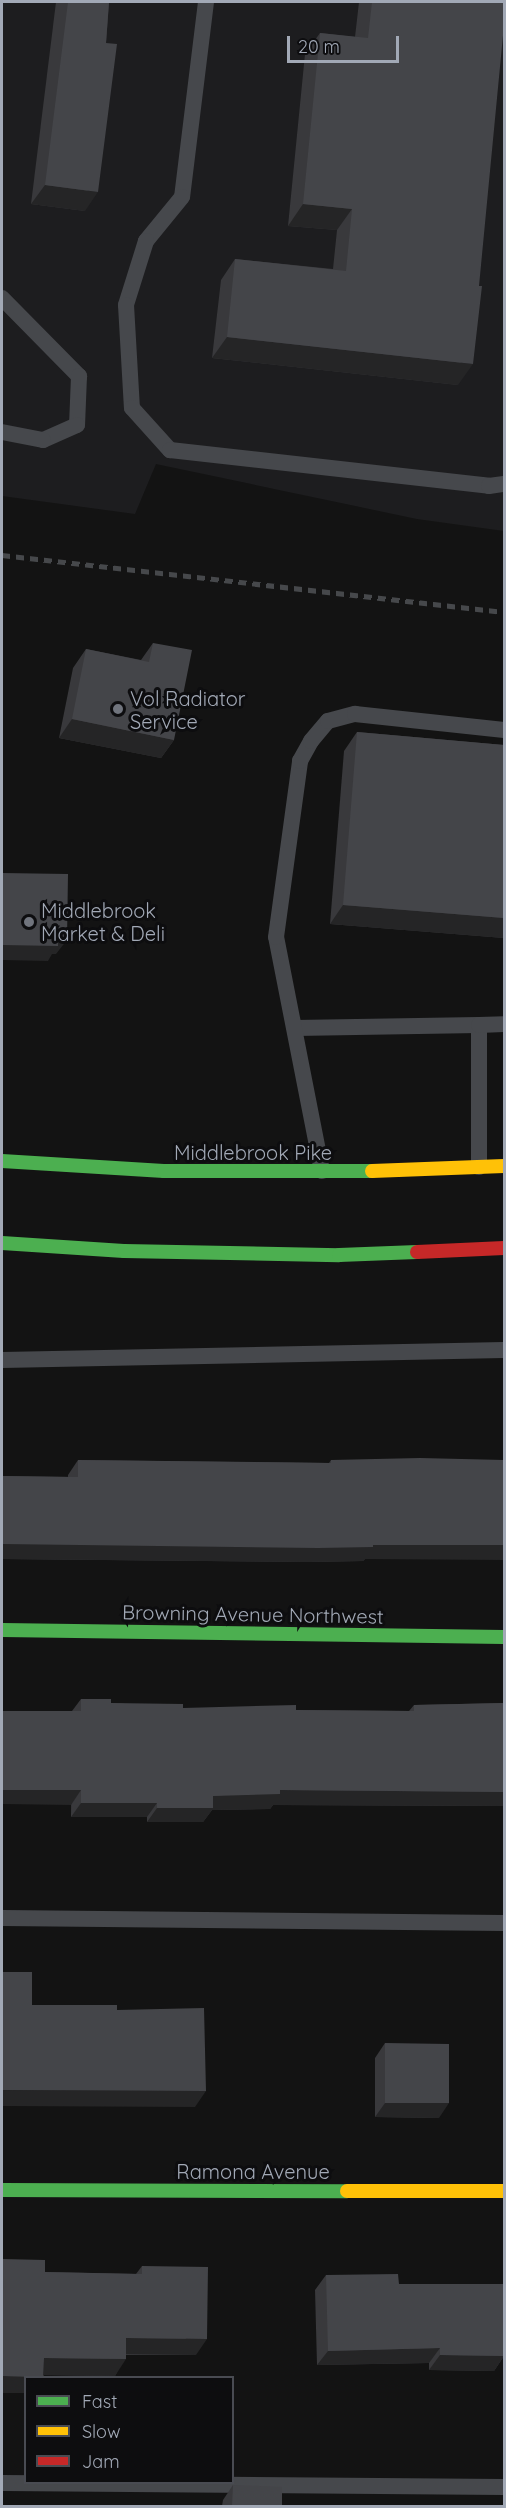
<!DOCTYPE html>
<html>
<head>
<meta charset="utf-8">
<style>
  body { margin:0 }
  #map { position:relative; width:506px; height:2508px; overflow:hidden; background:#131313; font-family:Quicksand,sans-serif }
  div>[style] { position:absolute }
  .built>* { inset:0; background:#1d1d1f }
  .lane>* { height:16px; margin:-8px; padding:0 8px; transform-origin:8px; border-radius:8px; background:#46484c }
  .fast>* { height:14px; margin:-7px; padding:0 7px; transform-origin:7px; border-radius:7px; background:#4caf50 }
  .slow>* { height:14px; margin:-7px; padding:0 7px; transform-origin:7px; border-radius:7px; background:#ffc107 }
  .jam>* { height:14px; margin:-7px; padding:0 7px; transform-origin:7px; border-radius:7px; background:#c62828 }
  .rail>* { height:4.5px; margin-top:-2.25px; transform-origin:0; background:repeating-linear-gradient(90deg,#46484b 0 8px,transparent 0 14px) }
  .wall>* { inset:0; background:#39393c }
  .shaded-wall>* { inset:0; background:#252526 }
  .building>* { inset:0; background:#444549 }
  .dots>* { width:16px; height:16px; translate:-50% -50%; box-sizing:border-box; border:3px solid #0d0d0f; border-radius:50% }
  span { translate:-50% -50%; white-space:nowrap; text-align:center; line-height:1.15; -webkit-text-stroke:6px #0d0d0f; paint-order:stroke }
  .poi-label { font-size:20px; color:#a2a9b6 }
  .left { translate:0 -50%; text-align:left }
  .street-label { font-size:20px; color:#a2a9b6 }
  .frame { position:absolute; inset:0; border:3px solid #a2a9b6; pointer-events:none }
  .legend { position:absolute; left:24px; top:2376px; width:210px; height:108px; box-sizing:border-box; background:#0d0d0f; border:2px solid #494b52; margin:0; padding:8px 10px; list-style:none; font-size:18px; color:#a2a9b6 }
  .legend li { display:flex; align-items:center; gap:12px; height:30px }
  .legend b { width:30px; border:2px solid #494b52 }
  .scale { position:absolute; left:287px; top:36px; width:112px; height:27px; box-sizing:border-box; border:3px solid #a2a9b6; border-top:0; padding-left:8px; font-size:18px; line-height:21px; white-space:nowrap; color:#a2a9b6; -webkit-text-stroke:4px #0d0d0f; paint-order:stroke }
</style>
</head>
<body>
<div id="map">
  <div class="built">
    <div style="clip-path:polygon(2px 2px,504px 2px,504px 531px,417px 519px,156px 464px,135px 514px,2px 496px)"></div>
  </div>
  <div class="lane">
    <div style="left:206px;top:2px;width:196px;rotate:97deg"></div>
    <div style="left:182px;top:197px;width:57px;rotate:129.3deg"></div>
    <div style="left:146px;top:241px;width:67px;rotate:107.4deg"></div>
    <div style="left:126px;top:305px;width:103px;rotate:86.7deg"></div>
    <div style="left:132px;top:408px;width:57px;rotate:47.9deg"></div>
    <div style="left:170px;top:450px;width:321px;rotate:6.4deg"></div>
    <div style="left:489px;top:486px;width:15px;rotate:-8deg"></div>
    <div style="left:2px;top:298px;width:110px;rotate:45.4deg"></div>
    <div style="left:79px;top:376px;width:49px;rotate:92.3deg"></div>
    <div style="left:77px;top:425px;width:37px;rotate:156deg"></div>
    <div style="left:43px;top:440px;width:42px;rotate:-169deg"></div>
    <div style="left:295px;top:1028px;width:184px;rotate:-0.9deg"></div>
    <div style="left:479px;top:1167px;width:142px;rotate:-90deg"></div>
    <div style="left:479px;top:1025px;width:25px;rotate:-2deg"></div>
    <div style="left:322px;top:1171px;width:238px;rotate:-101.1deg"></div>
    <div style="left:276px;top:937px;width:178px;rotate:-82.2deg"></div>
    <div style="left:300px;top:761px;width:23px;rotate:-61deg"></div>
    <div style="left:311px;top:741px;width:26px;rotate:-50deg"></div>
    <div style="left:328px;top:721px;width:28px;rotate:-15deg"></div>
    <div style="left:355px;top:714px;width:150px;rotate:6.1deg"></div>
    <div style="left:2px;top:1360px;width:502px;rotate:-1.14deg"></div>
    <div style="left:2px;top:1918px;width:502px;rotate:0.57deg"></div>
    <div style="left:2px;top:2483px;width:502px;rotate:0.46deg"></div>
  </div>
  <div class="fast">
    <div style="left:2px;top:1161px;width:162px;rotate:3.5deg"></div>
    <div style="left:164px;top:1171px;width:208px"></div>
    <div style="left:2px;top:1243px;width:122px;rotate:3.8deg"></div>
    <div style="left:124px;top:1251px;width:215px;rotate:1.1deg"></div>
    <div style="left:339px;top:1255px;width:78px;rotate:-2.2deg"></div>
    <div style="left:2px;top:1630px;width:502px;rotate:0.8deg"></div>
    <div style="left:2px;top:2190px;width:345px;rotate:0.2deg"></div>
  </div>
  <div class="slow">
    <div style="left:372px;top:1171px;width:132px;rotate:-2.2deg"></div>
    <div style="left:347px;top:2191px;width:157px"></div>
  </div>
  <div class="jam">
    <div style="left:417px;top:1252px;width:87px;rotate:-2.6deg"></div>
  </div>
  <div class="rail">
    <div style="left:2px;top:555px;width:505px;rotate:6.48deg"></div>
  </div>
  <div class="wall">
    <div style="clip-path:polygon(56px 2px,109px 2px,106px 43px,85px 211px,31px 204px)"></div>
    <div style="clip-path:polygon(359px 2px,504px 2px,458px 385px,212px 358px,221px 280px,235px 259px,333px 269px,337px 230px,288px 226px,305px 54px,320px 33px,355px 37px)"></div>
    <div style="clip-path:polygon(153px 643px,174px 740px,161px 758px,59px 738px,73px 668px,86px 649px,141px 660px)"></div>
    <div style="clip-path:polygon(357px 732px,504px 745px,504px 938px,330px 924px,344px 751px)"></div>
    <div style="clip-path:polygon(78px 1460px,329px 1463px,331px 1460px,365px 1559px,363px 1561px,308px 1562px,2px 1559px,2px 1476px,68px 1477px,68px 1475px)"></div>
    <div style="clip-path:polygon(81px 1699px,111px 1703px,183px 1708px,296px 1710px,409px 1711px,414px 1705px,504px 1703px,504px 1806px,273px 1805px,270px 1809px,212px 1810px,203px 1822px,147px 1822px,147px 1817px,71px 1817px,72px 1711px)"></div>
    <div style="clip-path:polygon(385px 2043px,439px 2118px,375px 2117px,375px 2058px)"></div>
    <div style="clip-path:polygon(2px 2259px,45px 2272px,136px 2274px,142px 2266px,196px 2355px,126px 2355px,115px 2376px,44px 2375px,43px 2378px,26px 2378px,26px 2393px,2px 2393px)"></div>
    <div style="clip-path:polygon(326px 2275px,399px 2284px,504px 2356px,494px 2371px,429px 2370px,429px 2363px,317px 2365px,315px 2290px)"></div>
    <div style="clip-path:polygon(233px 2485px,282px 2506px,222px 2506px,223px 2500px)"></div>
  </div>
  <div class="shaded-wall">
    <div style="clip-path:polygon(45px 185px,98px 192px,85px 211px,31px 204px)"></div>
    <div style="clip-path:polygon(303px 204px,352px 209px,337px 230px,288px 226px)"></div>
    <div style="clip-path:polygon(227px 337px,473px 364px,458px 385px,212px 358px)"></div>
    <div style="clip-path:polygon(72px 719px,174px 740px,161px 758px,59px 738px)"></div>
    <div style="clip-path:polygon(343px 905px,504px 918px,504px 938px,330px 924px)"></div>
    <div style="clip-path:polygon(58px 940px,67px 940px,56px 954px,52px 954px,48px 961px,2px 960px,2px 945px)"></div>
    <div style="clip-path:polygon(2px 1544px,504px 1545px,504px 1560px,365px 1559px,363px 1561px,308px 1562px,2px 1559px)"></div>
    <div style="clip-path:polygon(2px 1790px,81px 1790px,71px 1805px,2px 1804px)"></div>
    <div style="clip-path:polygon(280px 1790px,504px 1792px,504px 1806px,273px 1805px,270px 1809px,212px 1810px,203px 1822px,147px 1822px,157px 1808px,213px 1796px)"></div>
    <div style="clip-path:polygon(81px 1803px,157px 1803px,147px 1817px,71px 1817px)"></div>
    <div style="clip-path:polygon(2px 2090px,206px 2091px,195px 2107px,2px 2106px)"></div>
    <div style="clip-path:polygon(385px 2103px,449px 2103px,439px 2118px,375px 2117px)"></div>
    <div style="clip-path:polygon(126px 2338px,207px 2339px,196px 2355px,115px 2354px)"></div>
    <div style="clip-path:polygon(440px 2348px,429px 2363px,317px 2365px,328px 2351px)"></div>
    <div style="clip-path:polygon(440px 2355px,504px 2356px,494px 2371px,429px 2370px)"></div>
    <div style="clip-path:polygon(44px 2358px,126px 2359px,115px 2376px,32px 2375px)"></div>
    <div style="clip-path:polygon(2px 2376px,43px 2377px,26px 2378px,26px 2393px,2px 2393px)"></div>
  </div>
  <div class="building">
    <div style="clip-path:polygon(68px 2px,109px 2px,106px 43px,117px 44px,98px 192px,45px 185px)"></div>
    <div style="clip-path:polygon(372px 2px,504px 2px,504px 25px,479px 286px,482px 286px,473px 364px,227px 337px,235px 259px,346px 271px,352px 209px,303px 204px,320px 33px,368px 38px)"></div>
    <div style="clip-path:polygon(153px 643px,192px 650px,174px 740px,72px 719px,86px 649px,149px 662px)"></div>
    <div style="clip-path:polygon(357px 732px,504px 745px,504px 918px,343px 905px)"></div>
    <div style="clip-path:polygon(2px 873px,68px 874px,67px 940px,58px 940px,58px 946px,2px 945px)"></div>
    <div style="clip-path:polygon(420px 1458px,504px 1460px,504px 1545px,373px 1545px,373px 1547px,318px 1548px,2px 1544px,2px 1476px,78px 1477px,78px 1460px,331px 1463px,331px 1460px)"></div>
    <div style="clip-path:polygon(81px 1699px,111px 1699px,111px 1703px,183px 1704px,183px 1708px,296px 1705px,296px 1710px,414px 1711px,414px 1705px,504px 1703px,504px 1792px,280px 1790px,280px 1794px,213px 1796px,213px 1808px,157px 1808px,157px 1803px,81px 1803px,81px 1790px,2px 1790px,2px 1711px,81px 1711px)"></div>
    <div style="clip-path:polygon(2px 1972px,32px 1972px,32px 2005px,117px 2005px,117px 2010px,204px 2008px,206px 2091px,2px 2090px)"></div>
    <div style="clip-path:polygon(385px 2043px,449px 2044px,449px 2103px,385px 2103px)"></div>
    <div style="clip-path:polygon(2px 2259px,45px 2260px,45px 2272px,142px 2274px,142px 2266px,208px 2267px,207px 2339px,126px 2338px,126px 2359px,44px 2358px,43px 2377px,2px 2376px)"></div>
    <div style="clip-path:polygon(398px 2274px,399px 2284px,504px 2284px,504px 2356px,440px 2355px,440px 2348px,328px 2351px,326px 2275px)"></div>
    <div style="clip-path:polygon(233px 2485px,282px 2487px,282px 2506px,232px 2506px)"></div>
  </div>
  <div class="dots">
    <div style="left:118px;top:709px;background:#70747d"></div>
    <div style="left:29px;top:922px;background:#70747d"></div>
  </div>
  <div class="poi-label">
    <span class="left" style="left:130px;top:710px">Vol Radiator<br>Service</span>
    <span class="left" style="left:41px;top:922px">Middlebrook<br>Market &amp; Deli</span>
  </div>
  <div class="street-label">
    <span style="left:253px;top:1152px">Middlebrook Pike</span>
    <span style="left:253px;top:1614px;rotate:1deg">Browning Avenue Northwest</span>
    <span style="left:253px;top:2171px">Ramona Avenue</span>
  </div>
  <div class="frame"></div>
  <ul class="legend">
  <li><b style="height:8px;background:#4caf50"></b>Fast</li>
  <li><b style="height:8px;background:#ffc107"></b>Slow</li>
  <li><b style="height:8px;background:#c62828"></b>Jam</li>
  </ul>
  <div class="scale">20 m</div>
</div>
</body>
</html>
